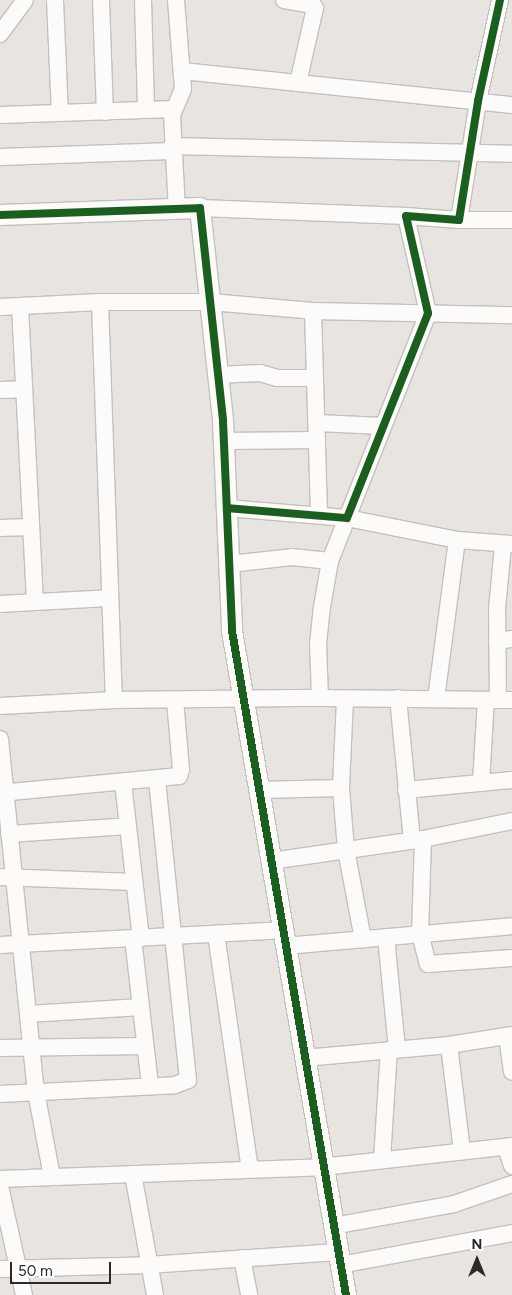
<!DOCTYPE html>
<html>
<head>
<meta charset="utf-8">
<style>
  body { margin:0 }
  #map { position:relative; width:512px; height:1295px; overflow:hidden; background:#e8e5e0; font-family:Figtree,sans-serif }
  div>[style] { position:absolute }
  .roads { filter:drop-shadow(1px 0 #c2c1c0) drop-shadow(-1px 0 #c2c1c0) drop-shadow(0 1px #c2c1c0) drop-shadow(0 -1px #c2c1c0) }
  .minor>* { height:16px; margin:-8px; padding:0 8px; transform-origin:8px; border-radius:8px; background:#fcfbfa }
  .tertiary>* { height:20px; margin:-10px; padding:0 10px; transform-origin:10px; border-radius:10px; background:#fcfbfa }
  .cycleway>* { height:8px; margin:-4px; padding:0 4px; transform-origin:4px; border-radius:4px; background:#1b5e20 }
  span { translate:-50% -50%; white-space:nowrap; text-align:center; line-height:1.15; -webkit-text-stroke:5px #fff; paint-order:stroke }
  .north { position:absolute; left:452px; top:1235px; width:50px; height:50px; -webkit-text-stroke:4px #fff; paint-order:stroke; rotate:0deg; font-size:14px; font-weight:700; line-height:20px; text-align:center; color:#2a2a2a }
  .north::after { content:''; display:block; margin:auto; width:18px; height:22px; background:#2a2a2a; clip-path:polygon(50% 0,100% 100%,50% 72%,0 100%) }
  .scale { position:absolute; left:10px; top:1262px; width:101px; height:22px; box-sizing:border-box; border:2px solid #2a2a2a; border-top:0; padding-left:6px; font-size:15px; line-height:18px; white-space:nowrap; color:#2a2a2a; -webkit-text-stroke:4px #fff; paint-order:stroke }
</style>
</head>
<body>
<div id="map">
  <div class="roads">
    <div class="minor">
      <div style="left:55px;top:0;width:113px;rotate:87.5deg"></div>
      <div style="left:101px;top:0;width:112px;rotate:88deg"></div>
      <div style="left:143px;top:0;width:110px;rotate:88.4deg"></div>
      <div style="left:176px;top:0;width:89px;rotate:85.5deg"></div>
      <div style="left:183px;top:89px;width:28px;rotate:113deg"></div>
      <div style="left:172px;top:115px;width:94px;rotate:87deg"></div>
      <div style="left:284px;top:0;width:29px;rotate:10deg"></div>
      <div style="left:313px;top:5px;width:4px;rotate:56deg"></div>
      <div style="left:315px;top:8px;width:77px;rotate:102.8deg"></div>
      <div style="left:0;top:34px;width:42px;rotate:-53.7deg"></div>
      <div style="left:182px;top:71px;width:332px;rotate:5.9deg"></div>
      <div style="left:0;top:115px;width:173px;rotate:-2deg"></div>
      <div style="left:172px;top:146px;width:340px;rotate:1.3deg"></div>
      <div style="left:0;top:157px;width:172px;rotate:-2deg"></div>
      <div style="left:200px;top:208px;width:206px;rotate:2.2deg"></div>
      <div style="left:459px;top:220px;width:53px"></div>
      <div style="left:100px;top:302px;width:398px;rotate:88deg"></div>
      <div style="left:20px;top:306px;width:296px;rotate:87.1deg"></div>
      <div style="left:0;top:307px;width:100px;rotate:-2.9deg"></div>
      <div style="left:100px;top:302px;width:111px"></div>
      <div style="left:211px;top:302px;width:102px;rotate:5deg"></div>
      <div style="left:313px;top:311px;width:199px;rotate:1.2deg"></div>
      <div style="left:313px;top:311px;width:204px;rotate:88.3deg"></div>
      <div style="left:218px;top:375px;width:42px;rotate:-2.7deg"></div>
      <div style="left:260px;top:373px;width:18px;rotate:16deg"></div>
      <div style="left:277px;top:378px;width:38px"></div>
      <div style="left:0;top:390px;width:24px;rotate:-2deg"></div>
      <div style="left:317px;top:423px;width:66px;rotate:2.6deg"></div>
      <div style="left:224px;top:441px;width:93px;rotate:-0.6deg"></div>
      <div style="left:227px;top:508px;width:120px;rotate:4.8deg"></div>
      <div style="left:347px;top:518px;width:220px;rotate:-68.4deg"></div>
      <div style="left:428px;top:313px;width:99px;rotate:-102.8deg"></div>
      <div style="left:406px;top:216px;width:53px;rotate:4.3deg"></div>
      <div style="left:459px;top:220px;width:121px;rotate:-80.9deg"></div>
      <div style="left:478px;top:101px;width:103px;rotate:-77.7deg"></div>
      <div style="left:0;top:528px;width:31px;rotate:-2deg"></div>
      <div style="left:229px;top:564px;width:63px;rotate:-6.3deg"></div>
      <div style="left:292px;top:557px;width:38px;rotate:6deg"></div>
      <div style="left:0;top:604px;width:110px;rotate:-3.1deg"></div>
      <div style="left:497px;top:641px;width:15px;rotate:-8deg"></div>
      <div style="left:320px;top:698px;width:54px;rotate:-92.1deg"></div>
      <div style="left:318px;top:644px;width:37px;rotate:-84deg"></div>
      <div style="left:322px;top:607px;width:47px;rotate:-80.1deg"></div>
      <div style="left:330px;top:561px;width:46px;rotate:-68.4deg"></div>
      <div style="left:347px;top:518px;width:112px;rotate:11.3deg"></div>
      <div style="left:457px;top:540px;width:55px;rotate:4.2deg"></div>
      <div style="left:398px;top:698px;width:143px;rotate:84.4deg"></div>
      <div style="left:345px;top:699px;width:89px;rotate:92.6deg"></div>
      <div style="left:341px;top:788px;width:62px;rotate:85.4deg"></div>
      <div style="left:346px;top:850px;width:91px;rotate:79.2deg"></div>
      <div style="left:436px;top:699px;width:160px;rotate:-82.5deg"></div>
      <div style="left:498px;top:700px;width:91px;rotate:-90.6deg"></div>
      <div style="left:497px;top:609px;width:64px;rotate:-84.6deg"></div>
      <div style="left:0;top:706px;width:114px;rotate:-3deg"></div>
      <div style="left:114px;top:700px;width:206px;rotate:-0.6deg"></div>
      <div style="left:320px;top:698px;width:192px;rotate:0.6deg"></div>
      <div style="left:0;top:739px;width:355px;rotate:84.2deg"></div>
      <div style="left:36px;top:1092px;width:86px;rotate:79.3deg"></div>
      <div style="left:123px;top:783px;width:156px;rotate:83.4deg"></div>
      <div style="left:481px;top:783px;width:83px;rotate:-86.6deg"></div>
      <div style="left:259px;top:790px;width:82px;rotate:-1.4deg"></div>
      <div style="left:406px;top:790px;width:106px;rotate:-5.4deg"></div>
      <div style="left:0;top:793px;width:180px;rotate:-5.4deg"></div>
      <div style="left:179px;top:776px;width:7px;rotate:-74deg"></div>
      <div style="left:181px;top:769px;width:68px;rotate:-95deg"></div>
      <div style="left:9px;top:834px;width:119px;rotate:-3.8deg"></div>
      <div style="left:423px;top:839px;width:94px;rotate:91.8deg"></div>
      <div style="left:420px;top:933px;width:32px;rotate:76deg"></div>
      <div style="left:428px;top:964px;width:84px;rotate:-4.1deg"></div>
      <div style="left:271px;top:861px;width:154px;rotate:-8.2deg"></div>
      <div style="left:423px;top:839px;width:91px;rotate:-11.4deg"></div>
      <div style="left:0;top:877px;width:134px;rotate:2.1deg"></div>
      <div style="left:216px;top:934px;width:237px;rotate:81.8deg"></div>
      <div style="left:386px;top:937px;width:113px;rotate:84.4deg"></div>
      <div style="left:133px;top:938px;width:149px;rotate:83.4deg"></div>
      <div style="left:0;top:945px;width:282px;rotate:-3deg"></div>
      <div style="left:285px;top:946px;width:228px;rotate:-5deg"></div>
      <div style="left:28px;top:1014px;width:113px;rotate:-3.5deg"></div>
      <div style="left:507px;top:1036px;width:36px;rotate:82deg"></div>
      <div style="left:449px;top:1045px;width:107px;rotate:83deg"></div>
      <div style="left:0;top:1048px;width:145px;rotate:-0.8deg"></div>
      <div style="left:304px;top:1058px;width:146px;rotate:-5.1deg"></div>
      <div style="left:449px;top:1045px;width:64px;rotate:-9deg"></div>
      <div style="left:0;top:1094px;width:175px;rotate:-2.9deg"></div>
      <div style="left:175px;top:1085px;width:14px;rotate:-21deg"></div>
      <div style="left:188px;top:1080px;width:302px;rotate:-95.9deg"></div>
      <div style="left:506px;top:1147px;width:20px;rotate:72deg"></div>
      <div style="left:382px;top:1160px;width:110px;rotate:-86.4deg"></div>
      <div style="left:133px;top:1174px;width:123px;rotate:79.7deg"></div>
      <div style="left:0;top:1179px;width:322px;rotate:-2.1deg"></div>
      <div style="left:322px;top:1167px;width:191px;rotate:-6.3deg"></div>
      <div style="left:0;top:1186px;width:112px;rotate:77.6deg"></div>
      <div style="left:333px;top:1226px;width:123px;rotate:-10.3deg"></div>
      <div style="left:454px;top:1204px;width:61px;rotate:-19deg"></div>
      <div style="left:242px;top:1258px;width:38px;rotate:79deg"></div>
      <div style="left:340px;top:1265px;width:175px;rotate:-10.5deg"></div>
      <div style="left:0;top:1269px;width:148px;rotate:-1.5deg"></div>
      <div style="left:148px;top:1265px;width:190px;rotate:-3.9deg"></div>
    </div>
    <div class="tertiary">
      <div style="left:0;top:215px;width:200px;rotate:-2deg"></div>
      <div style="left:200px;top:208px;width:214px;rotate:83.8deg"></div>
      <div style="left:223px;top:421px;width:210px;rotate:87.5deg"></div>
      <div style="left:232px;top:631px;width:674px;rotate:80.26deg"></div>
    </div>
  </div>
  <div class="cycleway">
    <div style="left:0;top:215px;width:200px;rotate:-2deg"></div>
    <div style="left:200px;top:208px;width:214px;rotate:83.8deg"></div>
    <div style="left:223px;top:421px;width:210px;rotate:87.5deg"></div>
    <div style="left:232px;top:631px;width:674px;rotate:80.26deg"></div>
    <div style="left:227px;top:508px;width:120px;rotate:4.8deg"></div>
    <div style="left:347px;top:518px;width:220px;rotate:-68.4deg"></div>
    <div style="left:428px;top:313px;width:99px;rotate:-102.8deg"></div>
    <div style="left:406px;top:216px;width:53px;rotate:4.3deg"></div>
    <div style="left:459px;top:220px;width:121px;rotate:-80.9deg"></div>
    <div style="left:478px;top:101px;width:103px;rotate:-77.7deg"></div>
  </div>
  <div class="north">N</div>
  <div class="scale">50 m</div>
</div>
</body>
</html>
